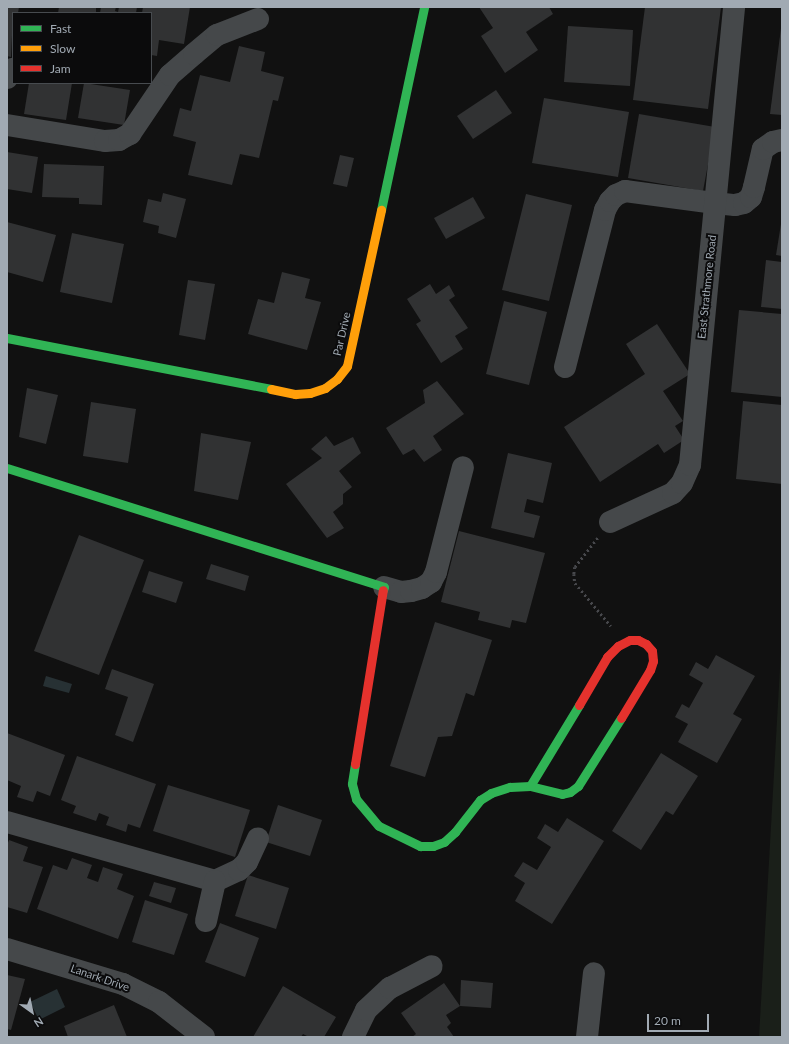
<!DOCTYPE html>
<html>
<head>
<meta charset="utf-8">
<style>
  body { margin:0 }
  #map { position:relative; width:789px; height:1044px; overflow:hidden; background:#111; font-family:Lato,sans-serif }
  div>[style] { position:absolute }
  .green>* { inset:0; background:#1a1f19 }
  .water>* { inset:0; background:#273134 }
  .building>* { inset:0; background:#313233 }
  .path>* { height:2.5px; margin-top:-1.25px; transform-origin:0; background:repeating-linear-gradient(90deg,#47484c 0 2px,transparent 0 5px) }
  .street>* { height:22px; margin:-11px; padding:0 11px; transform-origin:11px; border-radius:11px; background:#45484a }
  .fast>* { height:9px; margin:-4.5px; padding:0 4.5px; transform-origin:4.5px; border-radius:4.5px; background:#30b455 }
  .slow>* { height:9px; margin:-4.5px; padding:0 4.5px; transform-origin:4.5px; border-radius:4.5px; background:#ff9f0a }
  .jam>* { height:9px; margin:-4.5px; padding:0 4.5px; transform-origin:4.5px; border-radius:4.5px; background:#e5322d }
  span { translate:-50% -50%; white-space:nowrap; text-align:center; line-height:1.15; -webkit-text-stroke:4px #0b0b0c; paint-order:stroke }
  .street-label { font-size:11px; color:#a1aab3 }
  .frame { position:absolute; inset:0; border:8px solid #a1aab3; pointer-events:none }
  .legend { position:absolute; left:12px; top:12px; width:140px; height:72px; box-sizing:border-box; background:#0b0b0c; border:1px solid #474b4f; margin:0; padding:5px 7px; list-style:none; font-size:12px; color:#a1aab3 }
  .legend li { display:flex; align-items:center; gap:8px; height:20px }
  .legend b { width:20px; border:1px solid #474b4f }
  .north { position:absolute; left:12px; top:992px; width:40px; height:40px; -webkit-text-stroke:3px #0b0b0c; paint-order:stroke; rotate:147deg; font-size:11px; font-weight:700; line-height:16px; text-align:center; color:#a1aab3 }
  .north::after { content:''; display:block; margin:auto; width:14px; height:18px; background:#a1aab3; clip-path:polygon(50% 0,100% 100%,50% 72%,0 100%) }
  .scale { position:absolute; left:647px; top:1014px; width:62px; height:18px; box-sizing:border-box; border:2px solid #a1aab3; border-top:0; padding-left:5px; font-size:12px; line-height:14px; white-space:nowrap; color:#a1aab3; -webkit-text-stroke:3px #0b0b0c; paint-order:stroke }
</style>
</head>
<body>
<div id="map">
  <div class="green">
    <div style="clip-path:polygon(782px 633px,782px 1037px,759px 1037px)"></div>
  </div>
  <div class="water">
    <div style="clip-path:polygon(46px 676px,72px 684px,69px 693px,43px 686px)"></div>
    <div style="clip-path:polygon(57px 989px,65px 1007px,39px 1020px,30px 1002px)"></div>
  </div>
  <div class="building">
    <div style="clip-path:polygon(7px 7px,19px 7px,18px 13px,13px 13px,11px 57px,7px 56px)"></div>
    <div style="clip-path:polygon(59px 7px,96px 7px,96px 13px,58px 13px)"></div>
    <div style="clip-path:polygon(101px 7px,116px 7px,115px 11px,118px 12px,119px 7px,137px 7px,136px 13px,100px 13px)"></div>
    <div style="clip-path:polygon(143px 7px,190px 7px,184px 44px,159px 40px,157px 56px,151px 55px,151px 13px,142px 13px)"></div>
    <div style="clip-path:polygon(479px 7px,549px 7px,553px 14px,526px 32px,538px 50px,505px 73px,481px 36px,493px 28px)"></div>
    <div style="clip-path:polygon(645px 7px,721px 7px,708px 109px,633px 100px)"></div>
    <div style="clip-path:polygon(568px 26px,633px 30px,630px 86px,564px 82px)"></div>
    <div style="clip-path:polygon(781px 28px,782px 28px,782px 115px,770px 114px)"></div>
    <div style="clip-path:polygon(239px 46px,265px 52px,261px 71px,284px 77px,278px 101px,273px 100px,259px 158px,240px 154px,232px 185px,188px 175px,196px 142px,173px 136px,180px 108px,191px 111px,200px 75px,230px 82px)"></div>
    <div style="clip-path:polygon(29px 83px,72px 83px,66px 120px,24px 114px)"></div>
    <div style="clip-path:polygon(84px 83px,130px 90px,124px 125px,78px 118px)"></div>
    <div style="clip-path:polygon(496px 90px,512px 113px,473px 139px,457px 116px)"></div>
    <div style="clip-path:polygon(544px 98px,629px 112px,618px 177px,532px 163px)"></div>
    <div style="clip-path:polygon(639px 114px,715px 127px,703px 191px,628px 178px)"></div>
    <div style="clip-path:polygon(7px 152px,38px 157px,32px 193px,7px 189px)"></div>
    <div style="clip-path:polygon(340px 155px,354px 158px,347px 187px,333px 184px)"></div>
    <div style="clip-path:polygon(44px 164px,104px 166px,102px 205px,79px 204px,79px 198px,42px 197px)"></div>
    <div style="clip-path:polygon(163px 193px,186px 199px,176px 238px,158px 233px,159px 226px,143px 222px,148px 199px,161px 202px)"></div>
    <div style="clip-path:polygon(526px 194px,572px 205px,549px 301px,502px 290px)"></div>
    <div style="clip-path:polygon(473px 197px,485px 218px,446px 239px,434px 218px)"></div>
    <div style="clip-path:polygon(7px 222px,56px 235px,43px 282px,7px 272px)"></div>
    <div style="clip-path:polygon(781px 224px,782px 224px,782px 256px,776px 255px)"></div>
    <div style="clip-path:polygon(72px 233px,124px 244px,112px 303px,60px 292px)"></div>
    <div style="clip-path:polygon(766px 260px,782px 262px,782px 309px,761px 307px)"></div>
    <div style="clip-path:polygon(282px 272px,310px 279px,305px 298px,321px 302px,307px 350px,248px 334px,258px 299px,274px 303px)"></div>
    <div style="clip-path:polygon(188px 280px,215px 284px,205px 340px,179px 335px)"></div>
    <div style="clip-path:polygon(430px 284px,436px 294px,449px 285px,455px 296px,449px 300px,468px 328px,455px 336px,463px 349px,441px 363px,416px 324px,421px 321px,407px 299px)"></div>
    <div style="clip-path:polygon(504px 301px,547px 312px,529px 385px,486px 374px)"></div>
    <div style="clip-path:polygon(739px 310px,782px 314px,782px 397px,731px 392px)"></div>
    <div style="clip-path:polygon(657px 324px,690px 374px,663px 391px,683px 421px,675px 426px,684px 440px,664px 453px,658px 444px,600px 482px,564px 427px,645px 374px,626px 344px)"></div>
    <div style="clip-path:polygon(437px 381px,464px 414px,433px 436px,442px 450px,424px 462px,414px 449px,403px 455px,386px 428px,425px 403px,423px 390px)"></div>
    <div style="clip-path:polygon(27px 388px,58px 395px,46px 444px,19px 437px)"></div>
    <div style="clip-path:polygon(743px 401px,782px 405px,782px 484px,736px 479px)"></div>
    <div style="clip-path:polygon(91px 402px,136px 409px,128px 463px,83px 456px)"></div>
    <div style="clip-path:polygon(201px 433px,251px 442px,238px 500px,194px 491px)"></div>
    <div style="clip-path:polygon(326px 436px,334px 446px,353px 437px,361px 453px,339px 471px,352px 487px,343px 494px,343px 504px,333px 512px,344px 528px,327px 538px,286px 484px,322px 458px,311px 449px)"></div>
    <div style="clip-path:polygon(508px 453px,552px 463px,543px 503px,527px 499px,524px 512px,540px 516px,534px 538px,491px 528px)"></div>
    <div style="clip-path:polygon(459px 531px,545px 553px,526px 623px,512px 620px,510px 628px,478px 620px,480px 612px,441px 602px)"></div>
    <div style="clip-path:polygon(79px 535px,144px 560px,99px 675px,34px 651px)"></div>
    <div style="clip-path:polygon(211px 564px,249px 576px,245px 591px,206px 579px)"></div>
    <div style="clip-path:polygon(149px 571px,183px 582px,176px 603px,142px 592px)"></div>
    <div style="clip-path:polygon(435px 622px,492px 640px,474px 696px,466px 693px,452px 736px,438px 737px,425px 777px,390px 766px)"></div>
    <div style="clip-path:polygon(716px 655px,755px 676px,733px 714px,742px 719px,717px 763px,678px 742px,688px 724px,675px 717px,682px 704px,689px 708px,703px 683px,689px 675px,696px 662px,708px 669px)"></div>
    <div style="clip-path:polygon(112px 669px,154px 684px,133px 742px,115px 735px,128px 697px,105px 689px)"></div>
    <div style="clip-path:polygon(7px 733px,65px 755px,50px 796px,37px 791px,33px 802px,17px 797px,21px 786px,7px 780px)"></div>
    <div style="clip-path:polygon(661px 753px,698px 776px,673px 815px,666px 811px,641px 850px,612px 831px)"></div>
    <div style="clip-path:polygon(77px 756px,156px 784px,140px 828px,128px 824px,126px 832px,106px 825px,109px 817px,99px 813px,96px 821px,73px 813px,76px 806px,61px 800px)"></div>
    <div style="clip-path:polygon(168px 785px,250px 810px,235px 857px,153px 831px)"></div>
    <div style="clip-path:polygon(278px 805px,322px 820px,310px 856px,266px 842px)"></div>
    <div style="clip-path:polygon(567px 818px,604px 841px,552px 924px,515px 901px,525px 883px,514px 876px,523px 862px,537px 870px,551px 847px,537px 838px,545px 824px,558px 832px)"></div>
    <div style="clip-path:polygon(9px 840px,28px 847px,23px 861px,43px 867px,27px 913px,7px 907px,7px 845px)"></div>
    <div style="clip-path:polygon(72px 858px,92px 865px,87px 878px,98px 882px,103px 867px,123px 874px,117px 889px,134px 896px,118px 939px,37px 909px,53px 865px,67px 870px)"></div>
    <div style="clip-path:polygon(248px 875px,289px 888px,276px 929px,235px 916px)"></div>
    <div style="clip-path:polygon(154px 882px,176px 888px,171px 903px,149px 896px)"></div>
    <div style="clip-path:polygon(145px 900px,188px 914px,174px 955px,132px 942px)"></div>
    <div style="clip-path:polygon(220px 923px,259px 938px,245px 977px,205px 962px)"></div>
    <div style="clip-path:polygon(7px 975px,25px 979px,11px 1030px,7px 1029px)"></div>
    <div style="clip-path:polygon(461px 980px,493px 983px,491px 1008px,460px 1006px)"></div>
    <div style="clip-path:polygon(444px 983px,460px 1006px,446px 1015px,451px 1023px,447px 1027px,454px 1037px,412px 1037px,416px 1034px,401px 1013px)"></div>
    <div style="clip-path:polygon(283px 986px,336px 1017px,324px 1037px,309px 1037px,303px 1034px,301px 1037px,253px 1037px)"></div>
    <div style="clip-path:polygon(114px 1005px,127px 1037px,68px 1037px,64px 1026px)"></div>
  </div>
  <div class="path">
    <div style="left:598px;top:538px;width:37px;rotate:128deg"></div>
    <div style="left:575px;top:567px;width:7px;rotate:98deg"></div>
    <div style="left:574px;top:574px;width:9px;rotate:84deg"></div>
    <div style="left:575px;top:583px;width:56px;rotate:50.1deg"></div>
  </div>
  <div class="street">
    <div style="left:7px;top:78px;width:11px;rotate:-56deg"></div>
    <div style="left:7px;top:125px;width:99px;rotate:9.3deg"></div>
    <div style="left:105px;top:141px;width:14px;rotate:-4deg"></div>
    <div style="left:119px;top:140px;width:13px;rotate:-29deg"></div>
    <div style="left:130px;top:134px;width:71px;rotate:-55.9deg"></div>
    <div style="left:170px;top:75px;width:32px;rotate:-41deg"></div>
    <div style="left:194px;top:54px;width:30px;rotate:-40deg"></div>
    <div style="left:217px;top:35px;width:44px;rotate:-21.3deg"></div>
    <div style="left:565px;top:367px;width:162px;rotate:-75.7deg"></div>
    <div style="left:605px;top:210px;width:10px;rotate:-61deg"></div>
    <div style="left:610px;top:201px;width:8px;rotate:-45deg"></div>
    <div style="left:616px;top:195px;width:10px;rotate:-24deg"></div>
    <div style="left:625px;top:191px;width:91px;rotate:7.6deg"></div>
    <div style="left:715px;top:203px;width:20px;rotate:6deg"></div>
    <div style="left:735px;top:205px;width:9px;rotate:-13deg"></div>
    <div style="left:744px;top:203px;width:9px;rotate:-41deg"></div>
    <div style="left:751px;top:197px;width:10px;rotate:-73deg"></div>
    <div style="left:754px;top:187px;width:39px;rotate:-77deg"></div>
    <div style="left:763px;top:149px;width:12px;rotate:-35deg"></div>
    <div style="left:773px;top:142px;width:9px;rotate:-13deg"></div>
    <div style="left:610px;top:522px;width:69px;rotate:-24.7deg"></div>
    <div style="left:673px;top:493px;width:13px;rotate:-48deg"></div>
    <div style="left:682px;top:483px;width:20px;rotate:-66deg"></div>
    <div style="left:690px;top:465px;width:460px;rotate:-84.5deg"></div>
    <div style="left:384px;top:587px;width:18px;rotate:16deg"></div>
    <div style="left:401px;top:592px;width:10px;rotate:-6deg"></div>
    <div style="left:411px;top:591px;width:11px;rotate:-15deg"></div>
    <div style="left:422px;top:588px;width:11px;rotate:-34deg"></div>
    <div style="left:431px;top:582px;width:11px;rotate:-63deg"></div>
    <div style="left:436px;top:572px;width:108px;rotate:-75.6deg"></div>
    <div style="left:7px;top:822px;width:216px;rotate:15.8deg"></div>
    <div style="left:215px;top:881px;width:26px;rotate:-25deg"></div>
    <div style="left:239px;top:870px;width:11px;rotate:-45deg"></div>
    <div style="left:247px;top:862px;width:26px;rotate:-65deg"></div>
    <div style="left:206px;top:921px;width:41px;rotate:-77.3deg"></div>
    <div style="left:7px;top:949px;width:121px;rotate:16.8deg"></div>
    <div style="left:123px;top:984px;width:40px;rotate:26.6deg"></div>
    <div style="left:159px;top:1002px;width:57px;rotate:37.9deg"></div>
    <div style="left:353px;top:1037px;width:30px;rotate:-64deg"></div>
    <div style="left:366px;top:1010px;width:33px;rotate:-43deg"></div>
    <div style="left:390px;top:988px;width:47px;rotate:-27.6deg"></div>
    <div style="left:587px;top:1037px;width:64px;rotate:-83.8deg"></div>
  </div>
  <div class="fast">
    <div style="left:381px;top:210px;width:208px;rotate:-78deg"></div>
    <div style="left:7px;top:338px;width:269px;rotate:10.9deg"></div>
    <div style="left:7px;top:468px;width:395px;rotate:17.5deg"></div>
    <div style="left:384px;top:587px;width:3px;rotate:108deg"></div>
    <div style="left:355px;top:764px;width:20px;rotate:99deg"></div>
    <div style="left:352px;top:784px;width:16px;rotate:75deg"></div>
    <div style="left:356px;top:799px;width:35px;rotate:50deg"></div>
    <div style="left:379px;top:826px;width:46px;rotate:26deg"></div>
    <div style="left:420px;top:846px;width:13px"></div>
    <div style="left:433px;top:846px;width:12px;rotate:-20deg"></div>
    <div style="left:444px;top:842px;width:15px;rotate:-42deg"></div>
    <div style="left:455px;top:832px;width:41px;rotate:-52deg"></div>
    <div style="left:480px;top:800px;width:13px;rotate:-32deg"></div>
    <div style="left:491px;top:793px;width:20px;rotate:-18deg"></div>
    <div style="left:510px;top:787px;width:20px;rotate:-3deg"></div>
    <div style="left:530px;top:786px;width:33px;rotate:14deg"></div>
    <div style="left:562px;top:794px;width:8px;rotate:-14deg"></div>
    <div style="left:570px;top:792px;width:10px;rotate:-37deg"></div>
    <div style="left:578px;top:786px;width:80px;rotate:-57.7deg"></div>
    <div style="left:530px;top:786px;width:95px;rotate:-58.8deg"></div>
  </div>
  <div class="slow">
    <div style="left:271px;top:389px;width:25px;rotate:12deg"></div>
    <div style="left:295px;top:394px;width:15px;rotate:-4deg"></div>
    <div style="left:310px;top:393px;width:16px;rotate:-18deg"></div>
    <div style="left:325px;top:388px;width:15px;rotate:-37deg"></div>
    <div style="left:337px;top:379px;width:16px;rotate:-52deg"></div>
    <div style="left:347px;top:366px;width:160px;rotate:-77.7deg"></div>
  </div>
  <div class="jam">
    <div style="left:579px;top:705px;width:56px;rotate:-59.7deg"></div>
    <div style="left:607px;top:657px;width:16px;rotate:-45deg"></div>
    <div style="left:618px;top:646px;width:13px;rotate:-27deg"></div>
    <div style="left:630px;top:640px;width:8px"></div>
    <div style="left:638px;top:640px;width:9px;rotate:27deg"></div>
    <div style="left:646px;top:644px;width:9px;rotate:49deg"></div>
    <div style="left:652px;top:651px;width:10px;rotate:84deg"></div>
    <div style="left:653px;top:661px;width:9px;rotate:108deg"></div>
    <div style="left:650px;top:670px;width:56px;rotate:121.1deg"></div>
    <div style="left:355px;top:764px;width:176px;rotate:-80.9deg"></div>
  </div>
  <div class="street-label">
    <span style="left:707px;top:287px;rotate:-84deg">East Strathmore Road</span>
    <span style="left:342px;top:334px;rotate:-77deg">Par Drive</span>
    <span style="left:100px;top:978px;rotate:19deg">Lanark Drive</span>
  </div>
  <div class="frame"></div>
  <ul class="legend">
  <li><b style="height:5px;background:#30b455"></b>Fast</li>
  <li><b style="height:5px;background:#ff9f0a"></b>Slow</li>
  <li><b style="height:5px;background:#e5322d"></b>Jam</li>
  </ul>
  <div class="north">N</div>
  <div class="scale">20 m</div>
</div>
</body>
</html>
